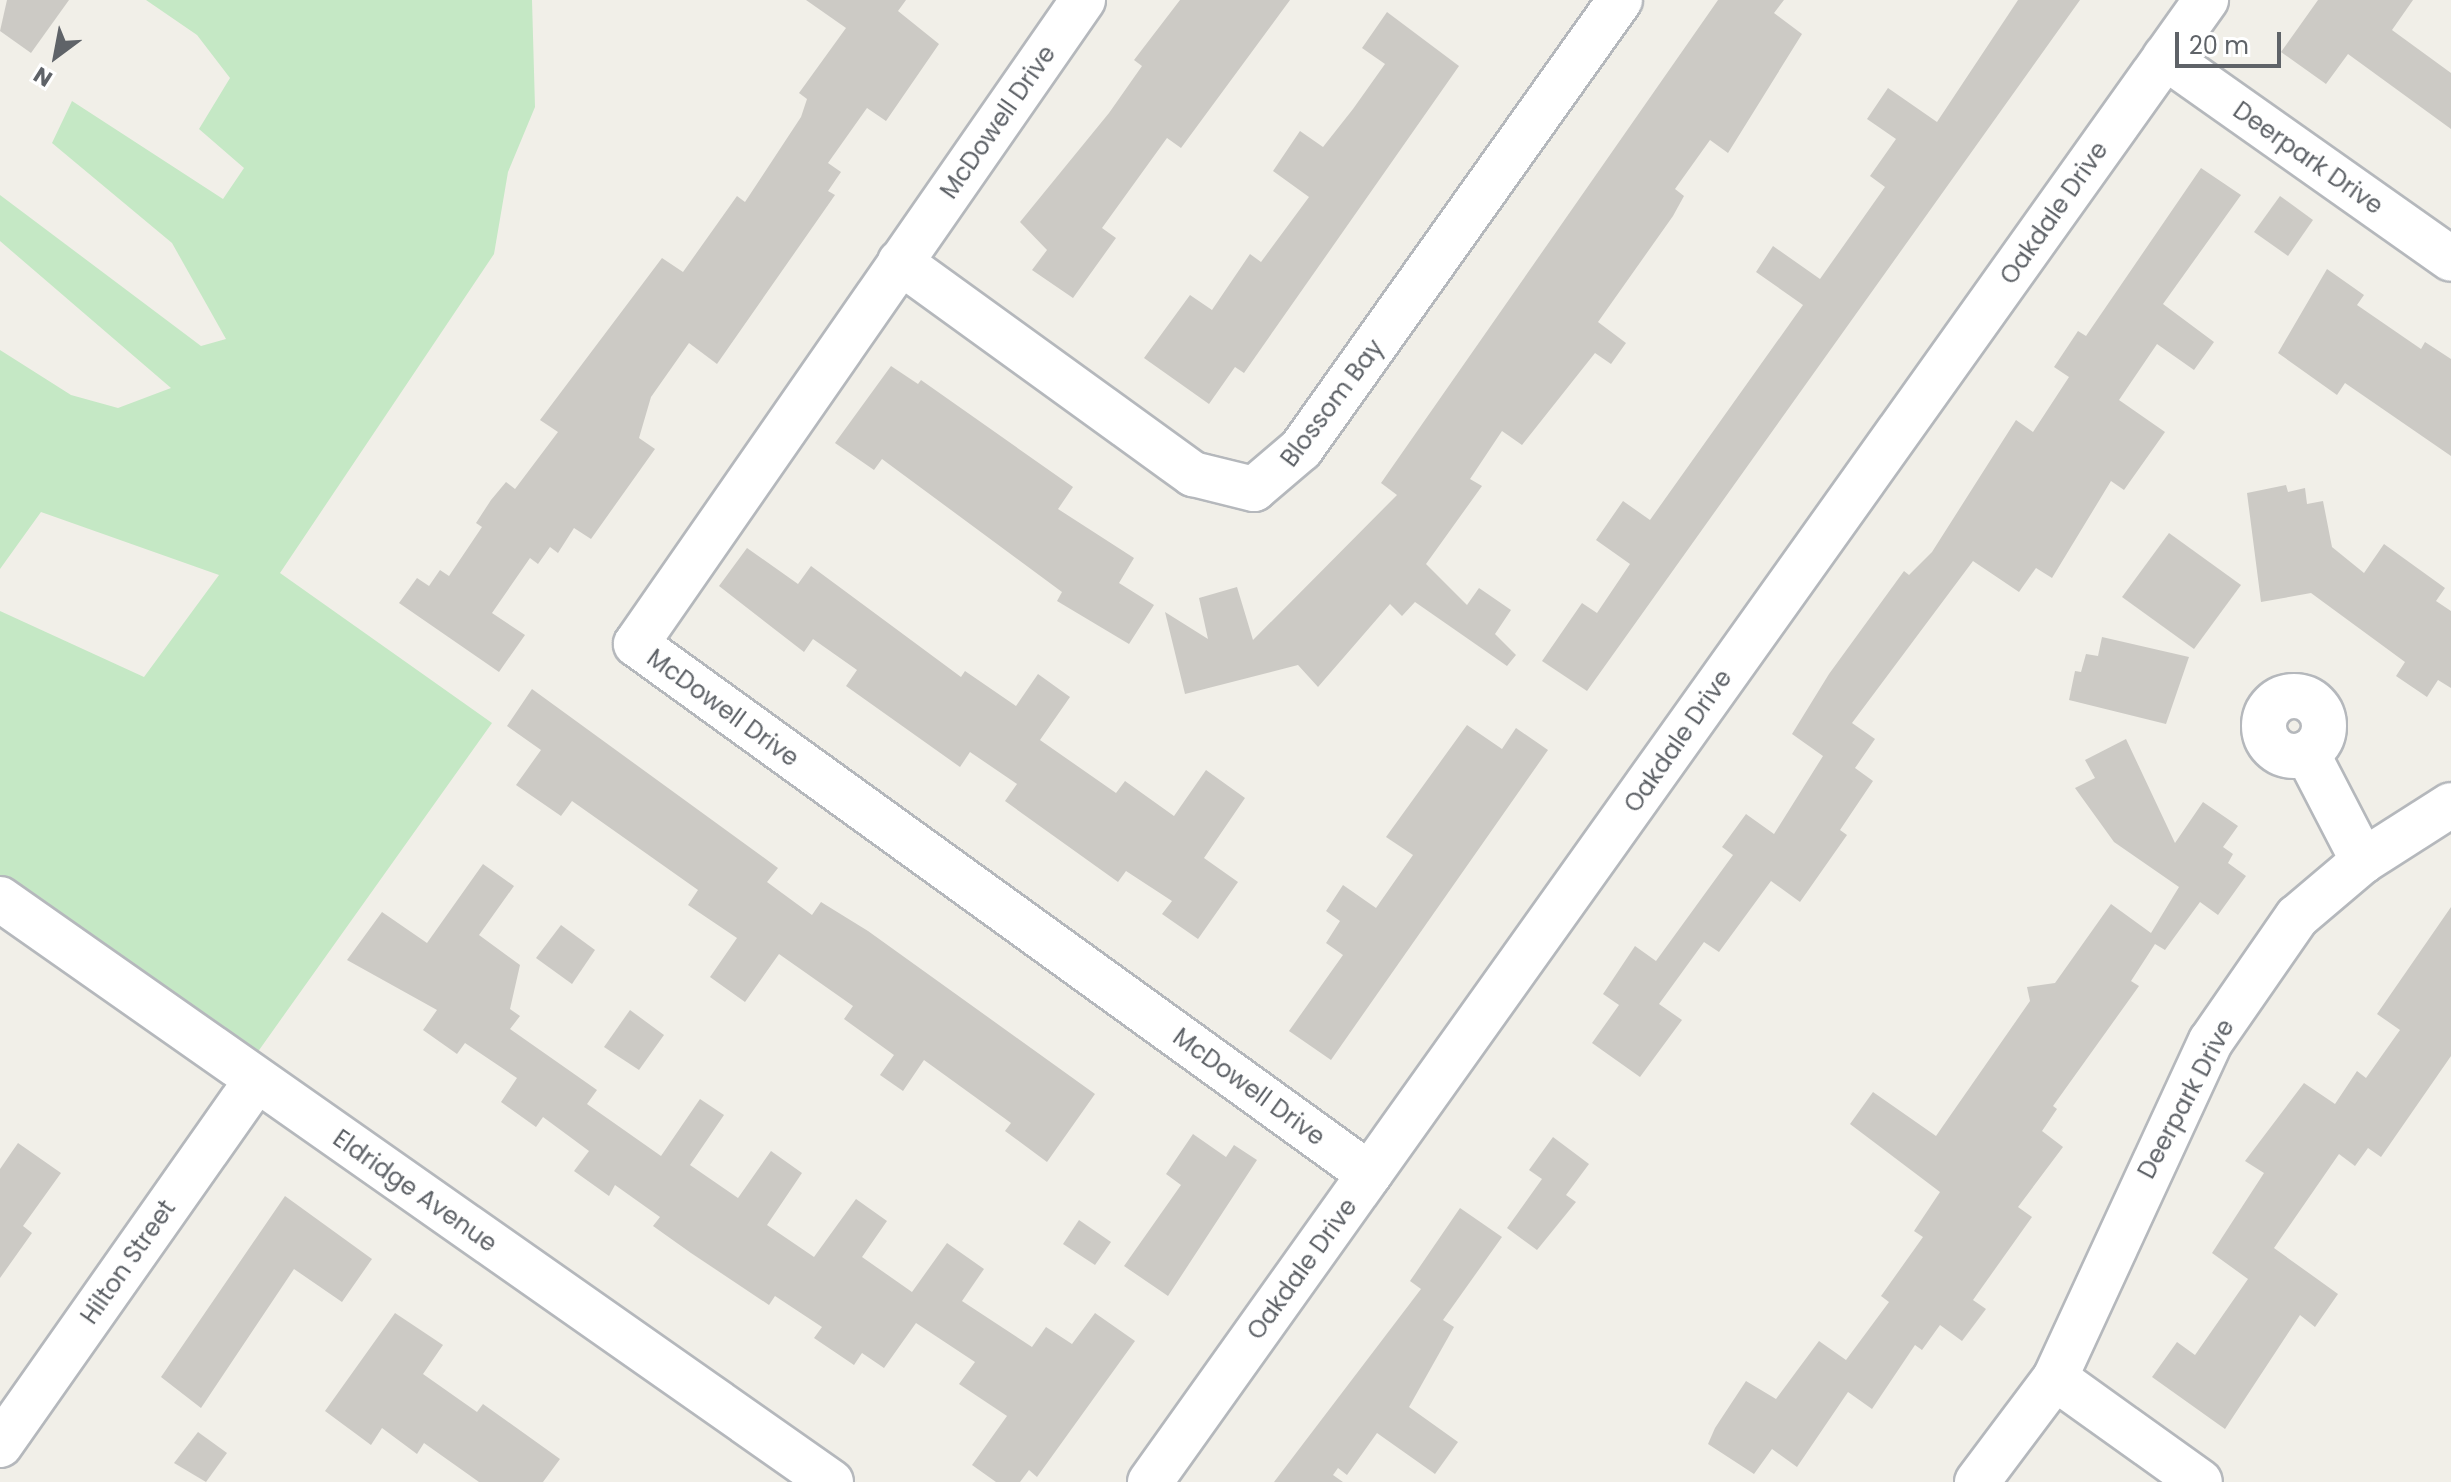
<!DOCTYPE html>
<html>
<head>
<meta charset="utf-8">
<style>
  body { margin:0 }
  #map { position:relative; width:2451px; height:1482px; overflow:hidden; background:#f1efe8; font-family:Poppins,sans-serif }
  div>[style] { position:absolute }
  .green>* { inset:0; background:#c5e8c5 }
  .building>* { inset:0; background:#cccac5 }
  .roads { filter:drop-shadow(2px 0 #b5b8bc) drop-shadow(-2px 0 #b5b8bc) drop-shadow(0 2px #b5b8bc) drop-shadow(0 -2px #b5b8bc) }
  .minor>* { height:44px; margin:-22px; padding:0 22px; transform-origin:22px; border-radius:22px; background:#fff }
  .minor>.ring { margin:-22px; padding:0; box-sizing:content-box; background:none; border:44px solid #fff; border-radius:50% }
  span { translate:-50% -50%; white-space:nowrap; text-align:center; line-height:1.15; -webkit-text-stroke:7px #fff; paint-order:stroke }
  .street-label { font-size:24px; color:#5f6368 }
  .north { position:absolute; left:16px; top:16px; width:80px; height:80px; -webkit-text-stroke:6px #fff; paint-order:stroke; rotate:212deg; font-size:22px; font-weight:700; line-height:32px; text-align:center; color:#5f6368 }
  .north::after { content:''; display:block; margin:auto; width:28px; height:36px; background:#5f6368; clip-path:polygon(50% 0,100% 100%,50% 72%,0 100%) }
  .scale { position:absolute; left:2175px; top:32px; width:106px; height:36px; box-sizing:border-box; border:4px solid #5f6368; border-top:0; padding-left:10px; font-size:24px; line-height:28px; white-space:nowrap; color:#5f6368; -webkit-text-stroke:6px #fff; paint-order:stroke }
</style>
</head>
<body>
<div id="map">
  <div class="green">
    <div style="clip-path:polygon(146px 0,532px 0,535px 107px,508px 172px,494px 254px,280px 573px,492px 723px,247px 1067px,0 882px,0 611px,144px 677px,219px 575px,41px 512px,0 569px,0 350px,71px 395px,118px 408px,171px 388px,0 241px,0 195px,201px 346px,226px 339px,172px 243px,52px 143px,72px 101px,223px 199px,244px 168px,199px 129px,230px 78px,197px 35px)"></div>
  </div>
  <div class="building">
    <div style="clip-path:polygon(7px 0,69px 0,31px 53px,0 31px)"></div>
    <div style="clip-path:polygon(806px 0,906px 0,898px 11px,939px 44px,886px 121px,867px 108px,828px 163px,841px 172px,828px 191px,835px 195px,717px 364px,689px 343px,651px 397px,639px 438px,655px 449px,591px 539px,574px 528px,558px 553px,550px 547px,538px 564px,530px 558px,492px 613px,525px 635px,499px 672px,399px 603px,417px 578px,429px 586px,440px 570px,449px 576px,482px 527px,476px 523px,491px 500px,506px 482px,515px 489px,558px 432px,540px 420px,662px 258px,683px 272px,737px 196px,745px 202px,801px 117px,807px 99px,799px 93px,846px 28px)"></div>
    <div style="clip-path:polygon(1180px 0,1290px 0,1181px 148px,1167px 138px,1102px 228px,1116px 238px,1073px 298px,1032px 270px,1047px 250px,1020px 222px,1109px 113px,1142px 66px,1134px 60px)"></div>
    <div style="clip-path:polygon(1718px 0,1784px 0,1774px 13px,1802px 34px,1728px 153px,1710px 140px,1675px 189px,1684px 196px,1673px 216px,1598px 322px,1626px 343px,1611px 364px,1595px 353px,1522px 445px,1502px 431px,1470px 479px,1482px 486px,1426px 564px,1467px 605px,1479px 588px,1511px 610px,1495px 634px,1516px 655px,1507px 666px,1415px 602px,1402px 616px,1390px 604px,1318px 687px,1298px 665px,1185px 694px,1165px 612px,1208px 639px,1199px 598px,1237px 587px,1253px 640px,1397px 495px,1381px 483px)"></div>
    <div style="clip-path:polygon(2018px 0,2080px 0,1587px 691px,1542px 661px,1582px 603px,1597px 613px,1630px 564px,1596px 540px,1623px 501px,1650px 520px,1803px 305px,1756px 272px,1773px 246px,1820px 279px,1885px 187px,1870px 176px,1896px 139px,1867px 119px,1888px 88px,1937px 122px)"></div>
    <div style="clip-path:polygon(2318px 0,2413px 0,2392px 30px,2451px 73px,2451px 129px,2348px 54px,2326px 84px,2281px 52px)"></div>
    <div style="clip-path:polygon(1387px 12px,1459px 66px,1244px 373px,1235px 367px,1209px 404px,1144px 358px,1190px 295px,1212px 310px,1250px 254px,1261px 262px,1309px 197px,1273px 171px,1300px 131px,1323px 147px,1353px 109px,1385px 64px,1362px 48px)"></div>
    <div style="clip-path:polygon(2201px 168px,2241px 195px,2163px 304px,2214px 342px,2194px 370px,2157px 344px,2119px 400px,2165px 432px,2124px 490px,2111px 481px,2052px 578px,2036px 568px,2019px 592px,1973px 561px,1852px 723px,1875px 739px,1855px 768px,1873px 781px,1840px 830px,1847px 835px,1800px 902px,1771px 881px,1719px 952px,1704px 942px,1659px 1004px,1682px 1020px,1640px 1077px,1592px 1043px,1619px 1005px,1603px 994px,1635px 946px,1656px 961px,1733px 855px,1722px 847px,1746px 814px,1774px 834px,1823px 756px,1792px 734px,1829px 674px,1904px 571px,1909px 575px,1932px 552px,2016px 420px,2033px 432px,2069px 377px,2054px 367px,2078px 331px,2086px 336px)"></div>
    <div style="clip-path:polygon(2280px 196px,2313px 220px,2288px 256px,2254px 232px)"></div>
    <div style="clip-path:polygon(2327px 269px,2364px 295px,2357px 305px,2421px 349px,2425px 342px,2451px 359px,2451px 456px,2345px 383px,2337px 395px,2278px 353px)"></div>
    <div style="clip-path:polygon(891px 366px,918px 384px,921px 380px,1073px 487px,1058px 509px,1134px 558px,1119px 583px,1154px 605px,1129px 644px,1057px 601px,1062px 592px,882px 459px,874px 470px,835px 443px)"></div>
    <div style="clip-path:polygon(2286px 485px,2288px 492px,2305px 488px,2307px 504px,2323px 501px,2332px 547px,2364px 573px,2384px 544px,2445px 588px,2436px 601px,2451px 611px,2451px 688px,2438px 680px,2427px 697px,2396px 676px,2405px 662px,2311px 593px,2261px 602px,2247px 493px)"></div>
    <div style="clip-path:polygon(2169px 533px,2241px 585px,2194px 649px,2122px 597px)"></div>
    <div style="clip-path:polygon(747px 548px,798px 584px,811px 566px,961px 677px,965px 671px,1016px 706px,1038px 674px,1070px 697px,1040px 740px,1116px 793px,1125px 781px,1174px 816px,1206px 770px,1245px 798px,1204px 858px,1238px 882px,1198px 939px,1162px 914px,1172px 901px,1126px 871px,1118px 882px,1005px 801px,1017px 784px,970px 752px,960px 767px,846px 686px,857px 670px,813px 639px,804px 652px,719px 586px)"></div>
    <div style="clip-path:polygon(2102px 637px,2189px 657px,2166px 724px,2069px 700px,2075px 671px,2081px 672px,2086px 654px,2098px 656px)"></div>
    <div style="clip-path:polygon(532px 689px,778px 868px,767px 882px,812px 915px,821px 902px,868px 931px,1095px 1094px,1047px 1162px,1005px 1131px,1011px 1123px,924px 1060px,903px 1091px,880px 1075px,894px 1055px,844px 1019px,853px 1006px,779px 954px,745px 1002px,710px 977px,737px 938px,688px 905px,698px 890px,572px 801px,561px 816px,516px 785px,541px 750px,507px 726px)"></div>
    <div style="clip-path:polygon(1467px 725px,1502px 749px,1516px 728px,1548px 750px,1331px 1060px,1289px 1031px,1343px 955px,1326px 943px,1340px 921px,1326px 911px,1343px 885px,1376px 908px,1413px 855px,1386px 837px)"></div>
    <div style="clip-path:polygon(2126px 739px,2175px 843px,2203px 802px,2238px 826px,2223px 847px,2233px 854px,2228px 863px,2246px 876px,2218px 915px,2200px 902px,2165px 950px,2155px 944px,2131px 981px,2139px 986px,2053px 1106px,2057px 1109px,2042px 1131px,2063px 1147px,2018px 1207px,2032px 1217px,1973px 1300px,1986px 1309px,1962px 1341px,1940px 1325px,1922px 1350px,1915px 1345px,1872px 1409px,1848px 1392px,1797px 1467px,1772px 1449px,1754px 1474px,1708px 1444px,1715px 1428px,1746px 1381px,1776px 1399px,1819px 1341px,1846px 1360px,1889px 1302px,1881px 1296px,1923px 1237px,1914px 1231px,1940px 1192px,1850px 1124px,1873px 1092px,1936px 1136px,2030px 1001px,2027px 987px,2055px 983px,2111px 904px,2151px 933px,2179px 887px,2114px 842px,2075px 788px,2095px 778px,2085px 760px)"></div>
    <div style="clip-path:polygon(483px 864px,514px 886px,479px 935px,520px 965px,510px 1009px,520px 1016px,510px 1029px,597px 1090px,587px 1104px,661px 1156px,700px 1099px,724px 1115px,690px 1165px,738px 1198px,771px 1151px,802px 1173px,767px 1225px,814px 1257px,856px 1199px,887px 1221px,862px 1257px,912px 1292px,947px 1243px,984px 1269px,962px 1301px,1032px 1347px,1046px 1327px,1072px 1344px,1095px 1313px,1135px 1341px,1037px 1477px,1029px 1470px,1020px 1482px,996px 1482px,972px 1465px,1007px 1416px,959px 1384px,975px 1362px,916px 1323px,884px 1368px,862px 1353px,854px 1365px,814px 1338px,822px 1327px,775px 1296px,769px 1305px,691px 1253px,653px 1226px,660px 1217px,615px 1185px,609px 1196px,574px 1171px,589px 1151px,543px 1117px,536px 1127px,501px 1102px,517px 1078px,465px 1043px,457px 1054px,423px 1030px,437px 1010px,347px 960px,382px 912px,427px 943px)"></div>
    <div style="clip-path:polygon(2451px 907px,2451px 1056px,2381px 1157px,2368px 1148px,2355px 1166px,2339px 1154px,2274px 1248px,2338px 1294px,2315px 1327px,2300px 1315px,2225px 1429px,2152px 1377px,2177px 1342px,2195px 1355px,2248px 1279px,2212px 1253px,2264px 1173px,2245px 1161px,2304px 1083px,2335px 1104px,2357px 1071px,2366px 1078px,2400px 1030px,2377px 1014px)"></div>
    <div style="clip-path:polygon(561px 925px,595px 950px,572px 984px,536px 958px)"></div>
    <div style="clip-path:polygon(630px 1010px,664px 1035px,639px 1070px,604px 1047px)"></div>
    <div style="clip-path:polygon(1193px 1134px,1226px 1157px,1234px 1145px,1257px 1160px,1168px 1296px,1124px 1266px,1181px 1185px,1166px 1174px)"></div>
    <div style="clip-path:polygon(1553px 1137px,1589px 1164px,1566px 1195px,1576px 1202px,1537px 1250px,1507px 1228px,1542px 1179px,1529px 1170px)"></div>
    <div style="clip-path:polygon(18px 1143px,61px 1173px,23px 1226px,32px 1233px,0 1278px,0 1169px)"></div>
    <div style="clip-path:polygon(285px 1196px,372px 1259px,342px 1302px,294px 1269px,201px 1408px,161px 1377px)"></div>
    <div style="clip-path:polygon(1460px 1208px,1502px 1237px,1443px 1320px,1454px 1327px,1409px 1407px,1458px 1442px,1435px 1474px,1377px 1433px,1347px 1475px,1338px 1468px,1333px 1475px,1343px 1482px,1274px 1482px,1421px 1289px,1410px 1281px)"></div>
    <div style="clip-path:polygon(1079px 1220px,1111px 1242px,1095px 1265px,1063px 1244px)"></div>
    <div style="clip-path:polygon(395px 1313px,443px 1345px,423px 1374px,477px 1412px,483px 1404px,560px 1459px,543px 1482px,479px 1482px,424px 1443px,417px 1454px,382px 1428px,371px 1445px,325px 1411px)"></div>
    <div style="clip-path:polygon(198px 1432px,227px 1453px,206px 1482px,174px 1463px)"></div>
  </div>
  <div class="roads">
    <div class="minor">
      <div style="left:1083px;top:0;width:784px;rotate:124.76deg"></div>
      <div style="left:636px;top:644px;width:905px;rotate:35.87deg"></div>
      <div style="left:2165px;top:57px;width:350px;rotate:35.2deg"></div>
      <div style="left:900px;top:262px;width:362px;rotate:35.9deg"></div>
      <div style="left:1193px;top:474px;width:63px;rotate:13.8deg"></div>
      <div style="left:1254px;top:489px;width:62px;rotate:-40.4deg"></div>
      <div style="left:1301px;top:449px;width:551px;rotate:-54.61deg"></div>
      <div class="ring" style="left:2264px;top:696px;width:16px;height:16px"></div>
      <div style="left:2307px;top:753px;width:122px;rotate:62.6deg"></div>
      <div style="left:0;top:899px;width:1015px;rotate:35.05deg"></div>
      <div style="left:2055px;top:1378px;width:178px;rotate:35.6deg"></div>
      <div style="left:0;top:1445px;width:446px;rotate:-54.9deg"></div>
      <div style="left:1150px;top:1482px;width:1820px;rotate:-54.53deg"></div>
      <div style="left:1977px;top:1482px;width:130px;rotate:-53.1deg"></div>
      <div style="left:2055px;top:1378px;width:371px;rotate:-65.2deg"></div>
      <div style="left:2211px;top:1041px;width:151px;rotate:-55.3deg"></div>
      <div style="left:2297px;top:917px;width:87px;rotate:-40.3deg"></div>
      <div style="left:2363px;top:861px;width:104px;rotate:-32.5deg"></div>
    </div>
  </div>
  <div class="street-label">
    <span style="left:998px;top:122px;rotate:-55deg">McDowell Drive</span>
    <span style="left:2308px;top:158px;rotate:35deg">Deerpark Drive</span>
    <span style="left:2054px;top:213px;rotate:-55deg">Oakdale Drive</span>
    <span style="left:1332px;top:403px;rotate:-53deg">Blossom Bay</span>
    <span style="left:723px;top:708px;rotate:36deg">McDowell Drive</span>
    <span style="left:1678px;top:741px;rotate:-55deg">Oakdale Drive</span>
    <span style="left:1249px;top:1087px;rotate:36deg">McDowell Drive</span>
    <span style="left:2186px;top:1099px;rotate:-62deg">Deerpark Drive</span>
    <span style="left:415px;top:1191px;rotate:35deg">Eldridge Avenue</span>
    <span style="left:128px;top:1262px;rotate:-55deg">Hilton Street</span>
    <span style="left:1302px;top:1269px;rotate:-54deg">Oakdale Drive</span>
  </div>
  <div class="north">N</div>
  <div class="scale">20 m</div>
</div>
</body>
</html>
